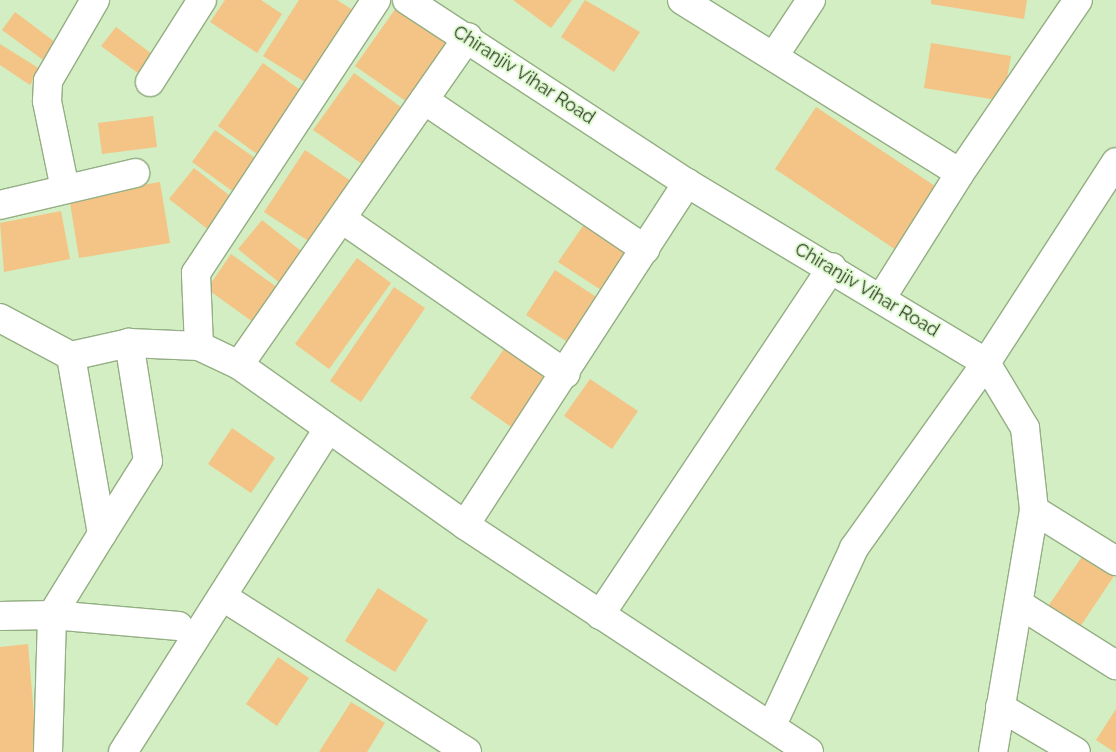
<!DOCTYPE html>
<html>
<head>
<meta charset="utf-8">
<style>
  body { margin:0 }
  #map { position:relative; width:1116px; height:752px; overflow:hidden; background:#d2eec2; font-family:Raleway,sans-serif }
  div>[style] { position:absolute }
  .building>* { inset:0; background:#f3c485 }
  .roads { filter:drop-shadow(1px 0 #94ae84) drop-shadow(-1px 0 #94ae84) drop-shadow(0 1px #94ae84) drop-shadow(0 -1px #94ae84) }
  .street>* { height:28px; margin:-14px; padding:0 14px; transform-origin:14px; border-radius:14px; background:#fff }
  span { translate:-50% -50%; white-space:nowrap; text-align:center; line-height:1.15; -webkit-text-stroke:4px #dffbcf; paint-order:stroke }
  .street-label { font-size:18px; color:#2d3726 }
</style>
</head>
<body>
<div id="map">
  <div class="building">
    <div style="clip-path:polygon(225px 0,261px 0,282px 14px,257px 53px,210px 22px)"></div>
    <div style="clip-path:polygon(299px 0,337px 0,359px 14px,313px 87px,263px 56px)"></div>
    <div style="clip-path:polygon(513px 0,572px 0,551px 28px)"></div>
    <div style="clip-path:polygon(585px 0,640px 32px,614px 72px,561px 37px)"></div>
    <div style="clip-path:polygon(931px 0,1027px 0,1024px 19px,931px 4px)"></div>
    <div style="clip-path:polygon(396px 8px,447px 43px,407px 102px,355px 66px)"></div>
    <div style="clip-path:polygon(15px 12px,63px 48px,50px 65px,2px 30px)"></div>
    <div style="clip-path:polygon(116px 27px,156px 57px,142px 76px,101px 46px)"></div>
    <div style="clip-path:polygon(931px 43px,1011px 56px,1003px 101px,924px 88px)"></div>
    <div style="clip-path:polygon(0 44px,40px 69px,30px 85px,0 65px)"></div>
    <div style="clip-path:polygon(263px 63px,310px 97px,264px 159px,218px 126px)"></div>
    <div style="clip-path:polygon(354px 73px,405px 110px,365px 166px,313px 130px)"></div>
    <div style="clip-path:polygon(816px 107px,938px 188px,896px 250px,775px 169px)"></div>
    <div style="clip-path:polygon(153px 116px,157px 147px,102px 154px,98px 123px)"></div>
    <div style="clip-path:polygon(215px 130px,265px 165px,242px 198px,192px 162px)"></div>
    <div style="clip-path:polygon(305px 150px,354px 183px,313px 244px,264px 212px)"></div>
    <div style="clip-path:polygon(194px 168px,234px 199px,210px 231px,169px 199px)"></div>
    <div style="clip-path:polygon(160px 182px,170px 243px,79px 258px,69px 197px)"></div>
    <div style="clip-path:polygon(61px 211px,70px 259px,4px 272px,0 223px)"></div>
    <div style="clip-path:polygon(262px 220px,310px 258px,286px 288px,238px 249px)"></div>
    <div style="clip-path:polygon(585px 223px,628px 251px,601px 290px,558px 262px)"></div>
    <div style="clip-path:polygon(231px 254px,278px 288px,253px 322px,207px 289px)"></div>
    <div style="clip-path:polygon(357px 258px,391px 283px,329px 369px,295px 344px)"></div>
    <div style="clip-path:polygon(555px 270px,598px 298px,569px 343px,526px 315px)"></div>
    <div style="clip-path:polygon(394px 287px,425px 308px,361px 402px,330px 381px)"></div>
    <div style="clip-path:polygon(506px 346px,550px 376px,514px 429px,470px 398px)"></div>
    <div style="clip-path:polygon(590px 379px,638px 411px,612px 449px,564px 416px)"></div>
    <div style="clip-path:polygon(232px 428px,275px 458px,251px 493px,208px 464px)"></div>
    <div style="clip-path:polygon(1088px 548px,1116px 573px,1074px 636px,1042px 615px)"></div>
    <div style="clip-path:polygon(378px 588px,428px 620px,395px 672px,345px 641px)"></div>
    <div style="clip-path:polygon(28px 644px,37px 752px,0 752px,0 647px)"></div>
    <div style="clip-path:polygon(278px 657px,309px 678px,277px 726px,246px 704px)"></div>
    <div style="clip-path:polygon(351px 702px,385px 723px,367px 752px,319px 752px)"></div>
    <div style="clip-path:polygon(1116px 709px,1116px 752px,1114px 752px,1096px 740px)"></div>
  </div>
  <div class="roads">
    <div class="street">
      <div style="left:407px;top:0;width:334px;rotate:33.2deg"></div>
      <div style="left:687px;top:183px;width:349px;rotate:31deg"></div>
      <div style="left:986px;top:363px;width:76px;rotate:59deg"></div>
      <div style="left:1025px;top:428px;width:82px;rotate:83.7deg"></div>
      <div style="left:1034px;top:510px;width:245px;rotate:99.6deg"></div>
      <div style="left:682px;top:0;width:327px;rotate:31.9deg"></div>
      <div style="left:774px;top:56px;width:67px;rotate:-56.5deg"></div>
      <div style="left:150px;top:82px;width:97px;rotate:-57.6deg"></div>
      <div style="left:424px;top:100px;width:267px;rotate:34deg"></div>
      <div style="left:65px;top:189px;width:90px;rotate:-101.6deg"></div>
      <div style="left:47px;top:101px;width:20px;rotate:-87deg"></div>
      <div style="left:48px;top:81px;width:94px;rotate:-59.9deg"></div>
      <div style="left:0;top:205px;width:139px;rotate:-13.3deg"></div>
      <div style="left:342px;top:219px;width:272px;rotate:34.7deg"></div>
      <div style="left:882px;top:297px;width:146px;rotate:-57.8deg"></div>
      <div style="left:960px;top:173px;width:209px;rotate:-55.7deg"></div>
      <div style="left:0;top:318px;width:81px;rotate:28.2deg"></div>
      <div style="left:71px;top:356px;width:59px;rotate:-12.6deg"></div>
      <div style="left:129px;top:343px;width:70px;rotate:2.5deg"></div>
      <div style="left:199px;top:346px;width:44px;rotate:25.4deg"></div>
      <div style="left:239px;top:365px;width:277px;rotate:35.3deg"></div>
      <div style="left:465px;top:525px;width:412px;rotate:33.4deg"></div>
      <div style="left:199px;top:346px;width:73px;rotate:-92.4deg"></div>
      <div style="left:196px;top:273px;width:327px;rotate:-56.6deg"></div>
      <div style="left:239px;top:365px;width:400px;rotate:-55.1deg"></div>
      <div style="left:1034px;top:510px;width:97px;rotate:31.9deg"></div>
      <div style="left:465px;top:525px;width:408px;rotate:-57deg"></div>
      <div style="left:102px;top:534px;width:86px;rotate:-57.8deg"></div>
      <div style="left:148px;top:461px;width:120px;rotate:-99.1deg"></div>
      <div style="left:223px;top:597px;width:289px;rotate:32.4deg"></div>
      <div style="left:1019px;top:604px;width:115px;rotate:32.2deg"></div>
      <div style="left:600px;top:615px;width:418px;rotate:-56.3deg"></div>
      <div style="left:0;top:616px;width:52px;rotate:-1.1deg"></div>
      <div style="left:52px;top:615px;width:127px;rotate:5deg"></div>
      <div style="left:1000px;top:707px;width:88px;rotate:30.6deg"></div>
      <div style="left:772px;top:725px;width:195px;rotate:-65.1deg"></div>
      <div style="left:854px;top:548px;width:227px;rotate:-54.5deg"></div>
      <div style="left:986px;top:363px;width:239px;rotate:-57.1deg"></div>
      <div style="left:48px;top:752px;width:137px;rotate:-88.3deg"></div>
      <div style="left:52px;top:615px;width:95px;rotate:-58.3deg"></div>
      <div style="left:102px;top:534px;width:181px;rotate:-99.9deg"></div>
      <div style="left:123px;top:752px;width:381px;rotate:-57.6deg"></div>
    </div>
  </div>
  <div class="street-label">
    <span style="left:524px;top:75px;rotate:33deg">Chiranjiv Vihar Road</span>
    <span style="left:867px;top:290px;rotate:31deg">Chiranjiv Vihar Road</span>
  </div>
</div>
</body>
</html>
